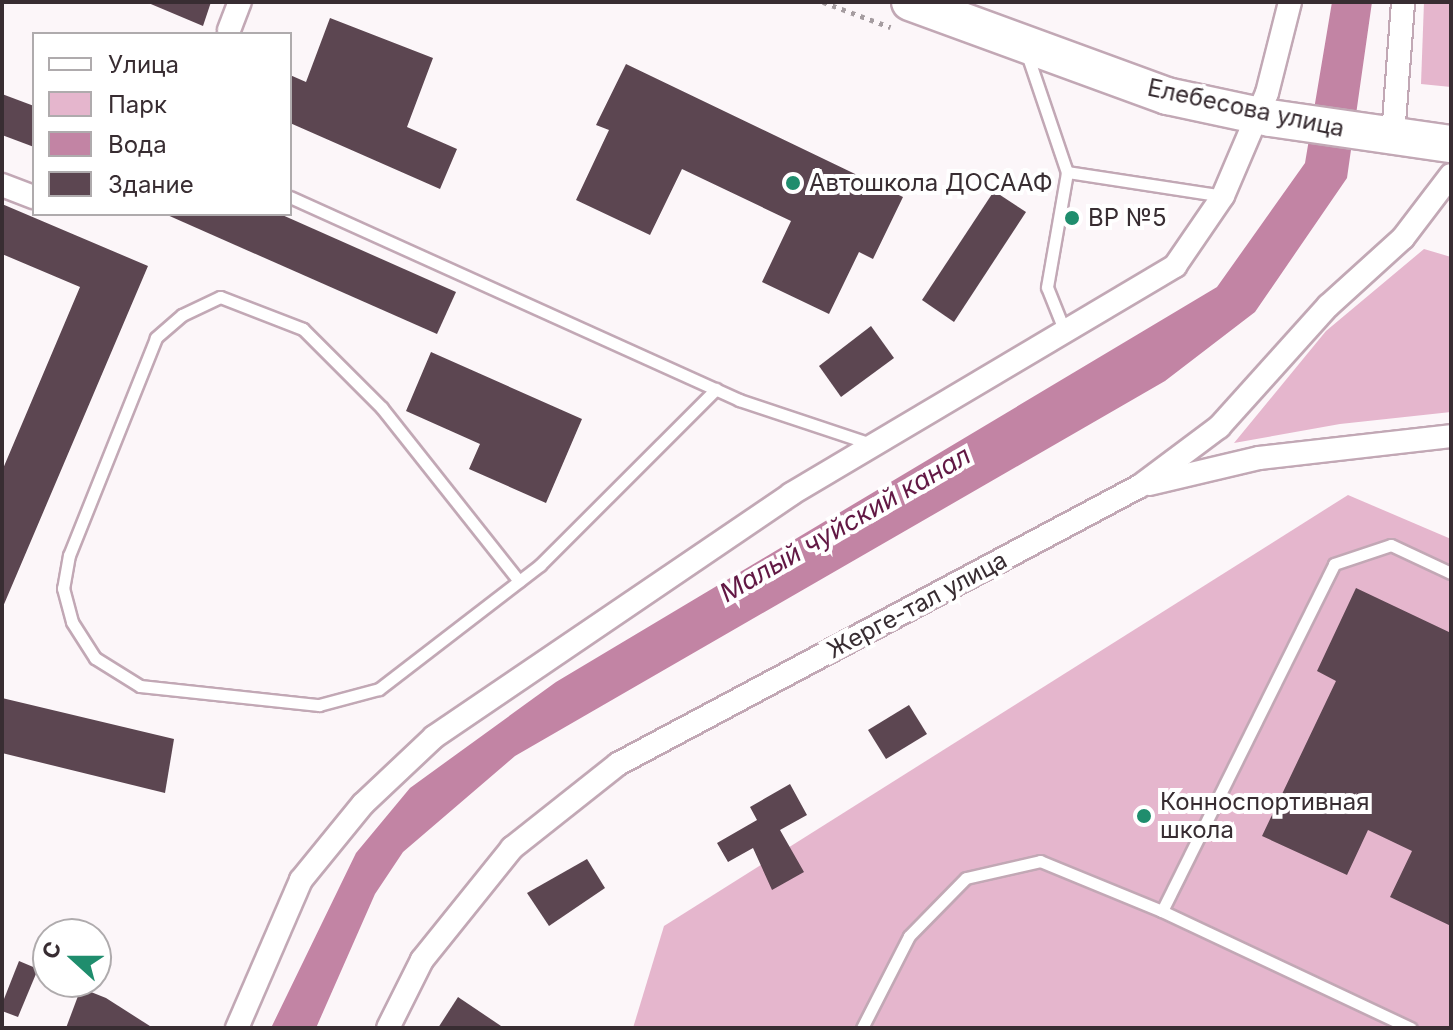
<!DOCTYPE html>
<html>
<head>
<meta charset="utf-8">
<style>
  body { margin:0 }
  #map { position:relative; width:1453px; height:1030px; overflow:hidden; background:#fcf6f9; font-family:Inter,sans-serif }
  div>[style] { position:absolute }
  .green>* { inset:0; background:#e5b6cd }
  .water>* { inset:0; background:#c284a4 }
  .building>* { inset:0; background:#5c4651 }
  .path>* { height:5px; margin-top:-2.5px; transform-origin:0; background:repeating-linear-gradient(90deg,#a59ca0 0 4px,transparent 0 10px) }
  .roads { filter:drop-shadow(2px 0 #c2a8b5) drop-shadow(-2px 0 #c2a8b5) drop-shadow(0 2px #c2a8b5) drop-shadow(0 -2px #c2a8b5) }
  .service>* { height:11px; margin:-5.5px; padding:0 5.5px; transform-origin:5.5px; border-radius:5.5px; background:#fff }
  .minor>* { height:22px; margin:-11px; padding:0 11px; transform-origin:11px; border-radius:11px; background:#fff }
  .primary>* { height:36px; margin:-18px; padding:0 18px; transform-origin:18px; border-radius:18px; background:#fff }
  .dots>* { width:22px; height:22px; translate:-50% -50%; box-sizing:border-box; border:4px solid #fff; border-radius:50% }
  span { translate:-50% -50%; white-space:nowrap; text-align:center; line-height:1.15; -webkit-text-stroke:8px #fff; paint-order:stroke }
  .street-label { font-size:24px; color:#382d32 }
  .poi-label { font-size:24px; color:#382d32 }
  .left { translate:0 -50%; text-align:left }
  .water-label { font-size:26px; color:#621844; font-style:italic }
  .frame { position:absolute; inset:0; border:4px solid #382d32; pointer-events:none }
  .legend { position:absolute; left:32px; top:32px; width:260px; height:184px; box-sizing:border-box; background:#fff; border:2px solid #afabad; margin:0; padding:10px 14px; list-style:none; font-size:24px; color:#382d32 }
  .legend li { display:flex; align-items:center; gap:16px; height:40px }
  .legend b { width:40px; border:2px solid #afabad }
  .north { position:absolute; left:32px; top:918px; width:80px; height:80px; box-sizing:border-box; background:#fff; border:2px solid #afabad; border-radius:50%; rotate:291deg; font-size:22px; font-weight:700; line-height:32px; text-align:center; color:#382d32 }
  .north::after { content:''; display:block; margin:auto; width:28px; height:36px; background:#1f8d6d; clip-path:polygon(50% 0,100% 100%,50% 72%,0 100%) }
</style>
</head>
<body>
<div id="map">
  <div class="green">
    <div style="clip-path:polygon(1424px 2px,1451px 2px,1451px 87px,1421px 84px)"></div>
    <div style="clip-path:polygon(1424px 249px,1451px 257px,1451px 412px,1340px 424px,1234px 443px,1326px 331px)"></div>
    <div style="clip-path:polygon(1348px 495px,1451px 539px,1451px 1028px,633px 1028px,664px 926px)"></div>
  </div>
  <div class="water">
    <div style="clip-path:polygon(1332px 2px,1372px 2px,1347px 178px,1255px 312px,1165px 381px,515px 756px,403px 852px,375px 894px,316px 1028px,271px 1028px,356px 853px,410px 788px,556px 682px,1217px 287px,1305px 163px)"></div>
  </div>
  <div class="building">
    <div style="clip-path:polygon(146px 2px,211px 2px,203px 26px)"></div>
    <div style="clip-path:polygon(330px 18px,433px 58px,407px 127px,457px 149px,440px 189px,290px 123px,290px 75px,306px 82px)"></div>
    <div style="clip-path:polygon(626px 64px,903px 197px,873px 259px,859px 252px,829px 314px,762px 282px,791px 221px,682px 169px,650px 235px,576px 200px,609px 130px,596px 125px)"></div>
    <div style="clip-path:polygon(2px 94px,34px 106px,34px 147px,2px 135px)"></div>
    <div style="clip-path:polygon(994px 191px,1026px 212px,954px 322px,922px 300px)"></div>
    <div style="clip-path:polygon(2px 204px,148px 266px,2px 609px,2px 471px,80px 287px,2px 254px)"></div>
    <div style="clip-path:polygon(165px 214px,280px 214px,456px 292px,437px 334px)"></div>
    <div style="clip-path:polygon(871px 326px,894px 358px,841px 397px,819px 366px)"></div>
    <div style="clip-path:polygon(431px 352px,582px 419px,546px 503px,469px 469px,480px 444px,406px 411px)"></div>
    <div style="clip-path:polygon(1356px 588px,1451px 633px,1451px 926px,1390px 897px,1412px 851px,1368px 830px,1347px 875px,1262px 836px,1336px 681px,1317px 671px)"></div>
    <div style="clip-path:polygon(2px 698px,174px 739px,165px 793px,2px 753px)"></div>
    <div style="clip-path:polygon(909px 705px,927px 734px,886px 759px,868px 730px)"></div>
    <div style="clip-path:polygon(790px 784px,807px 815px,780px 830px,804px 872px,772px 890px,753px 848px,728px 862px,717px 843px,757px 820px,750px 807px)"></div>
    <div style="clip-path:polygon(587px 859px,605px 888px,549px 926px,527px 893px)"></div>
    <div style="clip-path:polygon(19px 961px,38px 969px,18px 1017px,2px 1011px,2px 1004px)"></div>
    <div style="clip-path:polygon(81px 988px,106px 998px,153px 1028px,66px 1028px)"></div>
    <div style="clip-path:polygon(458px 997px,504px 1028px,438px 1028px)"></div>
  </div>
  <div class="path">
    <div style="left:823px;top:2px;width:72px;rotate:20.5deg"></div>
  </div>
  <div class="roads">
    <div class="service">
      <div style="left:1027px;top:54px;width:125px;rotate:71.3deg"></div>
      <div style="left:1067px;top:172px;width:158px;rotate:8.7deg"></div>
      <div style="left:290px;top:197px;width:493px;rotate:24.3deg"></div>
      <div style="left:739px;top:400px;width:139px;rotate:18.4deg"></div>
      <div style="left:1065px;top:332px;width:48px;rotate:-111.8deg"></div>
      <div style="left:1047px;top:287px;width:117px;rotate:-80.1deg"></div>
      <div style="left:519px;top:581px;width:221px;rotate:-128.4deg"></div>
      <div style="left:382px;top:408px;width:112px;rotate:-135deg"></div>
      <div style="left:303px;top:329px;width:89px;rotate:-158.9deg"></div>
      <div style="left:220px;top:297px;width:42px;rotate:154.7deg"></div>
      <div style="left:182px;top:315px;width:35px;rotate:139deg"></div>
      <div style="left:156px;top:338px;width:234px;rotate:111.8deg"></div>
      <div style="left:69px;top:555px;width:34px;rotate:100deg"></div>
      <div style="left:63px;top:588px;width:35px;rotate:75deg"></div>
      <div style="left:72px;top:622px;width:43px;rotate:57.4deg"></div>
      <div style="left:95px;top:658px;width:53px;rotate:31.9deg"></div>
      <div style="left:140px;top:686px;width:180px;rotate:6.1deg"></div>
      <div style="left:319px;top:705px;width:62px;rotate:-14.9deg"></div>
      <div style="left:379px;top:689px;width:203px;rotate:-37.6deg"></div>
      <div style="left:540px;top:565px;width:249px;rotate:-45deg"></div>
      <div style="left:1162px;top:911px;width:387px;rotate:-63.6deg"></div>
      <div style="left:1334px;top:564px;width:60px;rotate:-18.4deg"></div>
      <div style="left:1391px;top:545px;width:66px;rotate:25deg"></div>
      <div style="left:862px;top:1028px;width:103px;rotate:-62.9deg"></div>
      <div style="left:909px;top:936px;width:81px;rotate:-45.5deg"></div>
      <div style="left:966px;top:878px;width:76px;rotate:-12.9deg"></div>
      <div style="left:1040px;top:861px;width:132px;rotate:22.3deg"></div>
      <div style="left:1162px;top:911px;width:275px;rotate:25.2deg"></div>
    </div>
    <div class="minor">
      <div style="left:229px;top:30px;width:30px;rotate:-69deg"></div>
      <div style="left:1393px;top:136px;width:134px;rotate:-85.7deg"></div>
      <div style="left:2px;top:185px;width:34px;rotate:21deg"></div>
      <div style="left:1149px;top:484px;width:113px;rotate:-13.3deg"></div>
      <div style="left:1259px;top:458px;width:193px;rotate:-6.5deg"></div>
      <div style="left:237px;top:1028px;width:161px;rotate:-66.6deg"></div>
      <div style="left:301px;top:880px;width:98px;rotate:-50.8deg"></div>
      <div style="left:363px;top:804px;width:98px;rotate:-43.3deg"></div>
      <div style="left:434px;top:737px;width:432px;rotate:-34.2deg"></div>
      <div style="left:791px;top:494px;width:447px;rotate:-30.7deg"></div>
      <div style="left:1175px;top:266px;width:85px;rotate:-55.6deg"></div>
      <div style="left:1223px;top:196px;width:112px;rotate:-66.9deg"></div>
      <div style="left:1267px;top:93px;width:94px;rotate:-75.8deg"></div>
      <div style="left:388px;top:1028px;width:76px;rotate:-63.4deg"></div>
      <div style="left:422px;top:960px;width:144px;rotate:-51.2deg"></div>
      <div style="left:512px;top:848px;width:135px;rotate:-38.4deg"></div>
      <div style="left:618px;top:764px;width:591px;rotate:-28.04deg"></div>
      <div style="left:1140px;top:486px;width:99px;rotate:-36.8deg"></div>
      <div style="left:1219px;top:427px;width:163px;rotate:-48deg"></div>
      <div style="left:1328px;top:306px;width:101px;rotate:-42.2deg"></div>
      <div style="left:1403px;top:238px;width:79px;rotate:-52.7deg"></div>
    </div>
    <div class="primary">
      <div style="left:910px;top:2px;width:274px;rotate:20.1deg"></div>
      <div style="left:1167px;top:96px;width:105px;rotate:12.1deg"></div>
      <div style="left:1270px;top:118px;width:183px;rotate:8.2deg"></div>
    </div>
  </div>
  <div class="dots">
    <div style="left:793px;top:183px;background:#1f8d6d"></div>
    <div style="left:1072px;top:218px;background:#1f8d6d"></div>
    <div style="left:1144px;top:816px;background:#1f8d6d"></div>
  </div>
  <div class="street-label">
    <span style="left:1246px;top:108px;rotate:12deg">Елебесова улица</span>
    <span style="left:917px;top:605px;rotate:-28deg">Жерге-тал улица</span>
  </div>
  <div class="poi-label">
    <span class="left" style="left:809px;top:183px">Автошкола ДОСААФ</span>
    <span class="left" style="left:1088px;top:218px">BP №5</span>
    <span class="left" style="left:1160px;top:816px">Конноспортивная<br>школа</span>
  </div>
  <div class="water-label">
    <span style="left:845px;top:524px;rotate:-30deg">Малый чуйский канал</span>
  </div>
  <div class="frame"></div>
  <ul class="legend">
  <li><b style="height:10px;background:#fff"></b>Улица</li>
  <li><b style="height:22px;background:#e5b6cd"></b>Парк</li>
  <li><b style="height:22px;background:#c284a4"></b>Вода</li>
  <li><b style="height:22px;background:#5c4651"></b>Здание</li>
  </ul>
  <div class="north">С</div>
</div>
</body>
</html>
